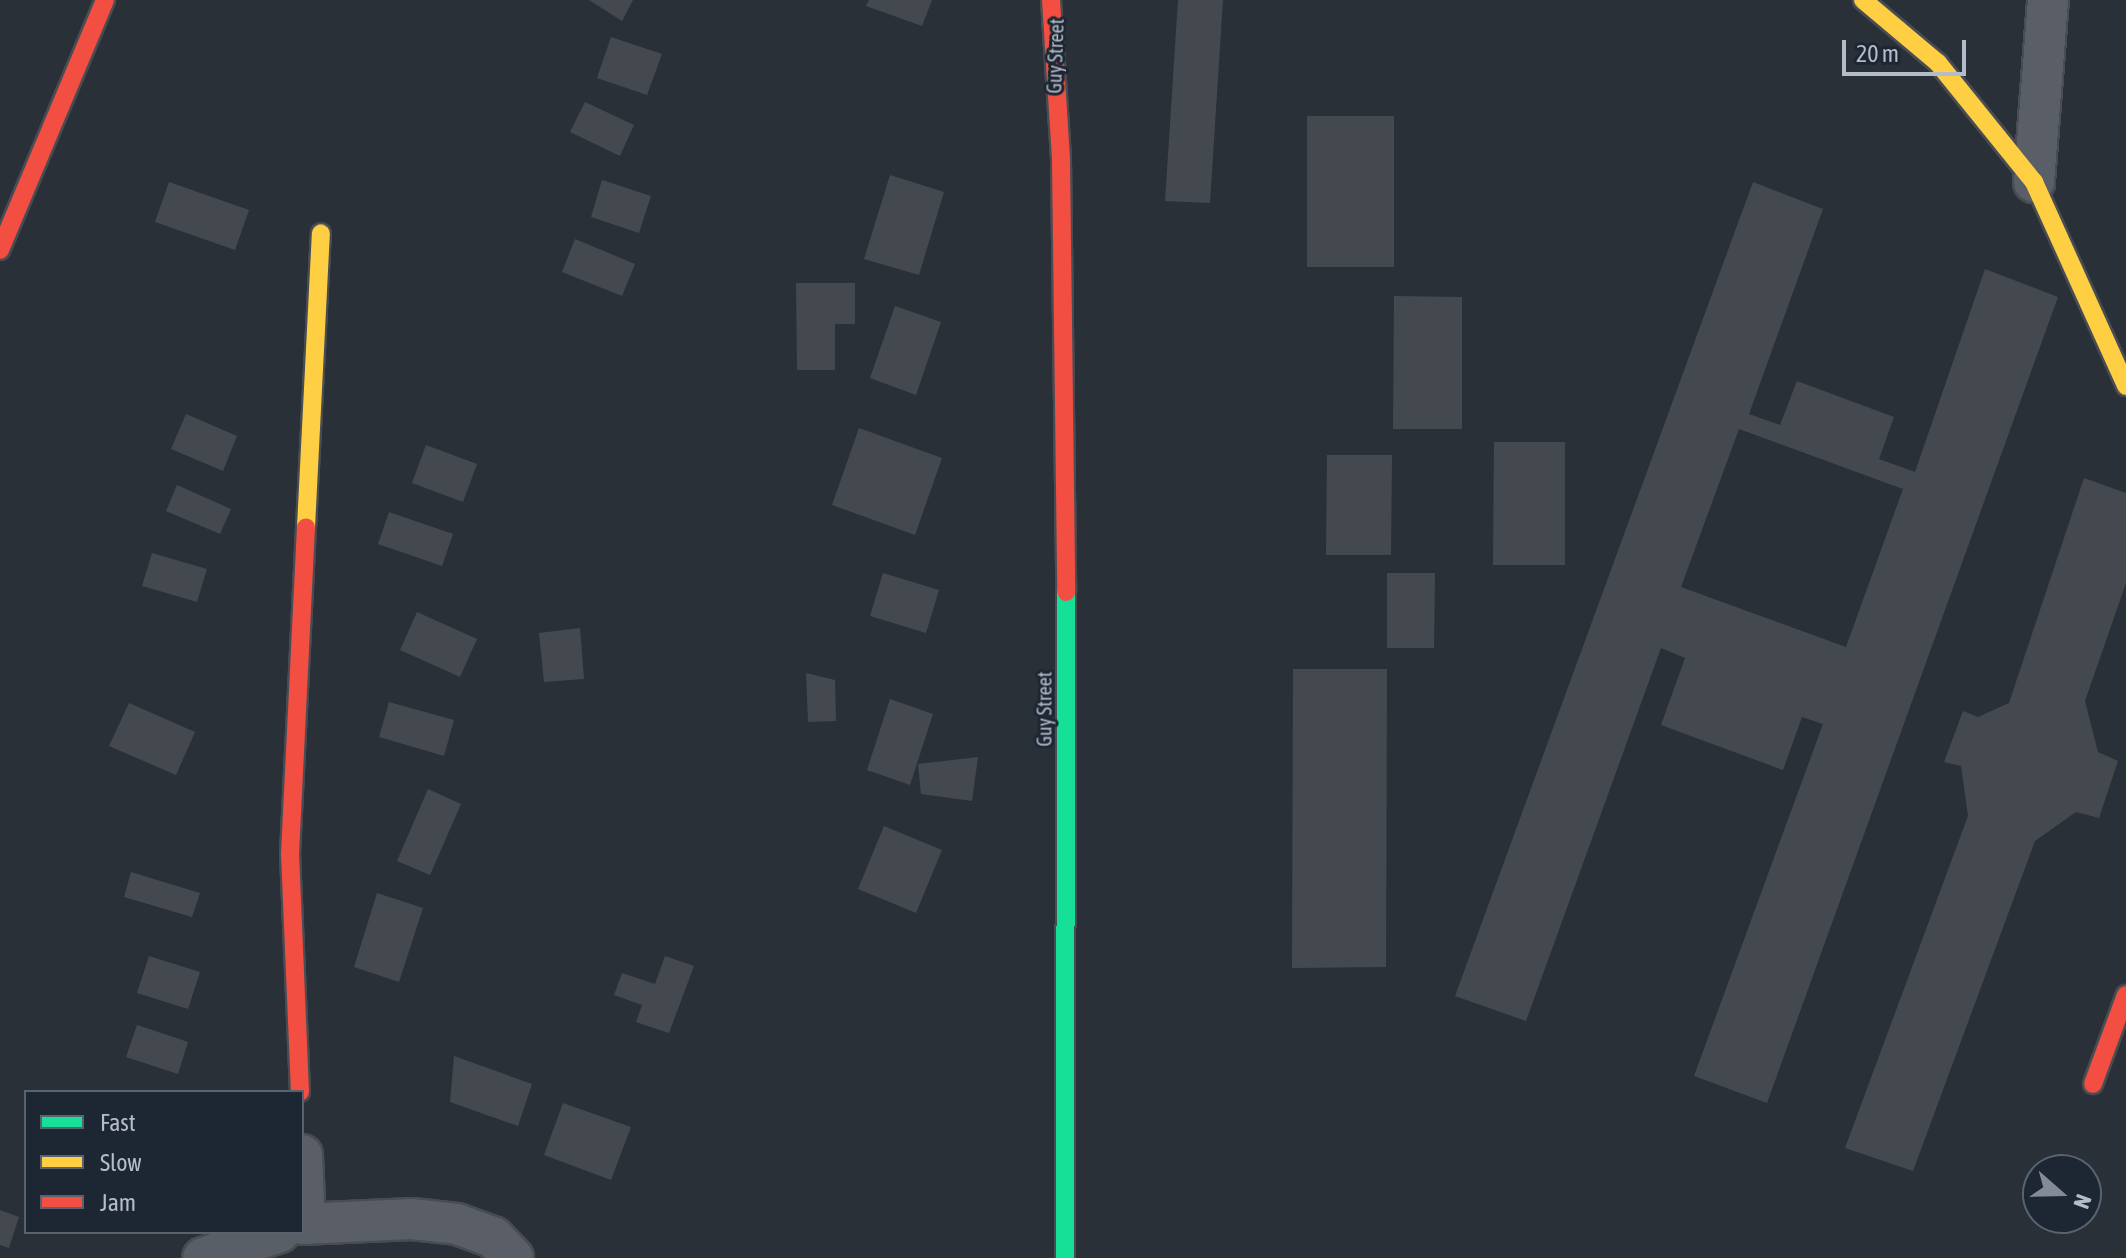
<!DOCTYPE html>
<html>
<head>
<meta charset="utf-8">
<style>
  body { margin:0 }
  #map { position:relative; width:2126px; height:1258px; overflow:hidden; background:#2a3038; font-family:"Asap Condensed",sans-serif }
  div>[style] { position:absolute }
  .building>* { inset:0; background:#444950 }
  .roads { filter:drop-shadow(2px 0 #484c53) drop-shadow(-2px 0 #484c53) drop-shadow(0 2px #484c53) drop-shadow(0 -2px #484c53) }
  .street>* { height:40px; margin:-20px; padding:0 20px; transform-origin:20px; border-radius:20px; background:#5a5e66 }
  .fast>* { height:18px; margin:-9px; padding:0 9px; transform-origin:9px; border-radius:9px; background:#16e098 }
  .slow>* { height:18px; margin:-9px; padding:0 9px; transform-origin:9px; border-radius:9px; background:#ffcf43 }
  .jam>* { height:18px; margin:-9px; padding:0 9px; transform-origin:9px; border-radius:9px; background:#f24e42 }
  span { translate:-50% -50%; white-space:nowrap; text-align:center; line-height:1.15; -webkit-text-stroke:6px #1d2633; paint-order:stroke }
  .street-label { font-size:20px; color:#b4bcc9 }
  .legend { position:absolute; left:24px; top:1090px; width:280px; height:144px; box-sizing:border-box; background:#1d2633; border:2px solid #59626f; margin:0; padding:10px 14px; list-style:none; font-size:24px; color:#b4bcc9 }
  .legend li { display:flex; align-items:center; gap:16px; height:40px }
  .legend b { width:40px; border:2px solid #59626f }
  .north { position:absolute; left:2022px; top:1154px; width:80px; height:80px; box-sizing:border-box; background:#1d2633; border:2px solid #59626f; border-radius:50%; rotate:110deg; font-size:22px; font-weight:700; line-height:32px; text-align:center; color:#b4bcc9 }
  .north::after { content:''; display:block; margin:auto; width:28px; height:36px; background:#848b96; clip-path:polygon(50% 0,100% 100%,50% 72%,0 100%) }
  .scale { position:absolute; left:1842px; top:40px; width:124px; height:36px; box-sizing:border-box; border:4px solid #b4bcc9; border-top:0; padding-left:10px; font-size:24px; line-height:28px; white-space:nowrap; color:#b4bcc9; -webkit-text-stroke:6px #1d2633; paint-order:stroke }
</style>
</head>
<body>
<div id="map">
  <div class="building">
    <div style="clip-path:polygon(589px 0,633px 0,622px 21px)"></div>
    <div style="clip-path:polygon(869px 0,932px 0,922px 26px,866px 6px)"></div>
    <div style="clip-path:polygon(1178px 0,1223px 0,1210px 203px,1165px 201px)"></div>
    <div style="clip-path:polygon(611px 37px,662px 54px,647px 95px,597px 78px)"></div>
    <div style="clip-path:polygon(585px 102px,634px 125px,620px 156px,570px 132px)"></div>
    <div style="clip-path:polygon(1307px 116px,1394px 116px,1394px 267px,1307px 267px)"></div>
    <div style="clip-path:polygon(890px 175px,944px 192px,919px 275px,864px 259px)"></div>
    <div style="clip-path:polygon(602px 180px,651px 196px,639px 233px,591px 217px)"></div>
    <div style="clip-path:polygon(169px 182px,249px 210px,235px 250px,155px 222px)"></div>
    <div style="clip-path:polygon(evenodd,1753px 182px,1823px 209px,1749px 414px,1780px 425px,1797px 381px,1894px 417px,1879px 459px,1915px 472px,1985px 269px,2058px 297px,1767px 1103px,1694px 1076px,1823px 724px,1802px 717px,1783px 770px,1661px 725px,1685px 658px,1661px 648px,1526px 1021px,1455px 996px,1753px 182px,1739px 429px,1903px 489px,1846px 647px,1681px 587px,1739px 429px)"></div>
    <div style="clip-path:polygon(575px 239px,635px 264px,622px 296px,562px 272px)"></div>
    <div style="clip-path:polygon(796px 283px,855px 283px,855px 324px,835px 324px,835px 370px,797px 370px)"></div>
    <div style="clip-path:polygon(1394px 296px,1462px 297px,1462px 429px,1393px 429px)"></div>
    <div style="clip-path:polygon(895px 306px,941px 322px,916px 395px,870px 378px)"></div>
    <div style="clip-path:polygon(186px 414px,237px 436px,223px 471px,171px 449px)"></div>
    <div style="clip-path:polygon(859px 428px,942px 458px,915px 535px,832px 505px)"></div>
    <div style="clip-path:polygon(1494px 442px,1565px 442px,1565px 565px,1493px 565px)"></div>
    <div style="clip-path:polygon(426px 445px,477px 464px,463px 502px,412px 483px)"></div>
    <div style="clip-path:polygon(1327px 455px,1392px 455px,1391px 555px,1326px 555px)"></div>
    <div style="clip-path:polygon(2084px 478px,2126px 493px,2126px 583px,2085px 701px,2098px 752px,2118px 761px,2099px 818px,2076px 812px,2035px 841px,1913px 1171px,1845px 1148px,1968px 816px,1961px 766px,1944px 762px,1963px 711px,1978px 717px,2009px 703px)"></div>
    <div style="clip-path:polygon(177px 485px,231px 509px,220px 534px,166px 511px)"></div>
    <div style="clip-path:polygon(389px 512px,453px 534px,442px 566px,378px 544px)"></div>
    <div style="clip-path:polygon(152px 553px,207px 569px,197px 602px,142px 586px)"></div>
    <div style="clip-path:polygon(883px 573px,939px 590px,926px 633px,870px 616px)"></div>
    <div style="clip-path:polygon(1387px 573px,1435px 573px,1434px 648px,1387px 648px)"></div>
    <div style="clip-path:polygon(417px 612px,477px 639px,460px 677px,400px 650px)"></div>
    <div style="clip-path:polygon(580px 628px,584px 679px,544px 682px,539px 633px)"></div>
    <div style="clip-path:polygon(1293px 669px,1387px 669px,1386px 967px,1292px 968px)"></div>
    <div style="clip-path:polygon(806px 673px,835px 680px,836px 721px,808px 722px)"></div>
    <div style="clip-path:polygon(890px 699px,933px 714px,910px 785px,867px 770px)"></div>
    <div style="clip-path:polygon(389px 702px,454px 720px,444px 756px,379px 737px)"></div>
    <div style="clip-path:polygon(129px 703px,195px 732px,176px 775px,109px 746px)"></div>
    <div style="clip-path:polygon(978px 757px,972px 801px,921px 794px,918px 764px)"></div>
    <div style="clip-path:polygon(428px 789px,461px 804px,430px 875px,397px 861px)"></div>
    <div style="clip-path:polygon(884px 826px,942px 850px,916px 913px,858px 889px)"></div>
    <div style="clip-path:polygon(131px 872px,200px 893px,192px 917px,124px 897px)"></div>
    <div style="clip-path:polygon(377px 893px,423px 908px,399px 982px,354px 967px)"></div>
    <div style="clip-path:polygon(149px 956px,200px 972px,188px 1009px,137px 993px)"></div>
    <div style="clip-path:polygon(665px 956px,694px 966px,669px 1033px,636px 1022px,642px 1005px,614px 995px,622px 973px,655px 984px)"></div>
    <div style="clip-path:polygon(137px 1025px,188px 1042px,178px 1074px,126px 1057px)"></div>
    <div style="clip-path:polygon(454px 1056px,532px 1084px,518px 1126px,450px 1102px)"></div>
    <div style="clip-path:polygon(563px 1103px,631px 1127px,611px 1180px,544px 1155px)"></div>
    <div style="clip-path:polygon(0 1210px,19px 1217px,9px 1248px,0 1245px)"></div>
  </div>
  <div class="roads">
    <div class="street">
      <div style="left:2034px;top:182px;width:183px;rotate:-85.6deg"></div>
      <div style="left:302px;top:1155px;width:69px;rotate:87.5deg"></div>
      <div style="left:302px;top:1224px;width:110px;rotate:-2.6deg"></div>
      <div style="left:412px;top:1219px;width:45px;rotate:6.3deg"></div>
      <div style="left:457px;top:1224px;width:38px;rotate:20deg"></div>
      <div style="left:493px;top:1237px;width:29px;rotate:46deg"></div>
      <div style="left:203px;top:1258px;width:81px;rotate:-18.7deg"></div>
    </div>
    <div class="fast">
      <div style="left:1065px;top:1258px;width:666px;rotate:-89.91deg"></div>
    </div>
    <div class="slow">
      <div style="left:1863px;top:0;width:98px;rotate:40deg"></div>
      <div style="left:1938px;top:63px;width:153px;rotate:51.1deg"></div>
      <div style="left:2034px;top:182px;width:224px;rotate:65.7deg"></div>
      <div style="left:306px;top:527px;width:294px;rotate:-87.1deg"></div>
    </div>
    <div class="jam">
      <div style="left:1051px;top:0;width:160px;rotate:86.4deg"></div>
      <div style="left:1061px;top:160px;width:432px;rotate:89.3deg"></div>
      <div style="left:0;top:250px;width:271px;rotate:-67.2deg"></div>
      <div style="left:2093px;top:1084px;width:95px;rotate:-69.7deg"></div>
      <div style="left:300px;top:1092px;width:238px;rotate:-92.4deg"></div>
      <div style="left:290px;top:854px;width:327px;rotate:-87.2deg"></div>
    </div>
  </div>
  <div class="street-label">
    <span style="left:1055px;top:56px;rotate:-88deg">Guy Street</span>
    <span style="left:1044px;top:709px;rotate:-90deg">Guy Street</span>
  </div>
  <ul class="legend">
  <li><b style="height:10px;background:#16e098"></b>Fast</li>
  <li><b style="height:10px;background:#ffcf43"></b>Slow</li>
  <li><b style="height:10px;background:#f24e42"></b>Jam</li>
  </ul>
  <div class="north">N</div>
  <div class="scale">20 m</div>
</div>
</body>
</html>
